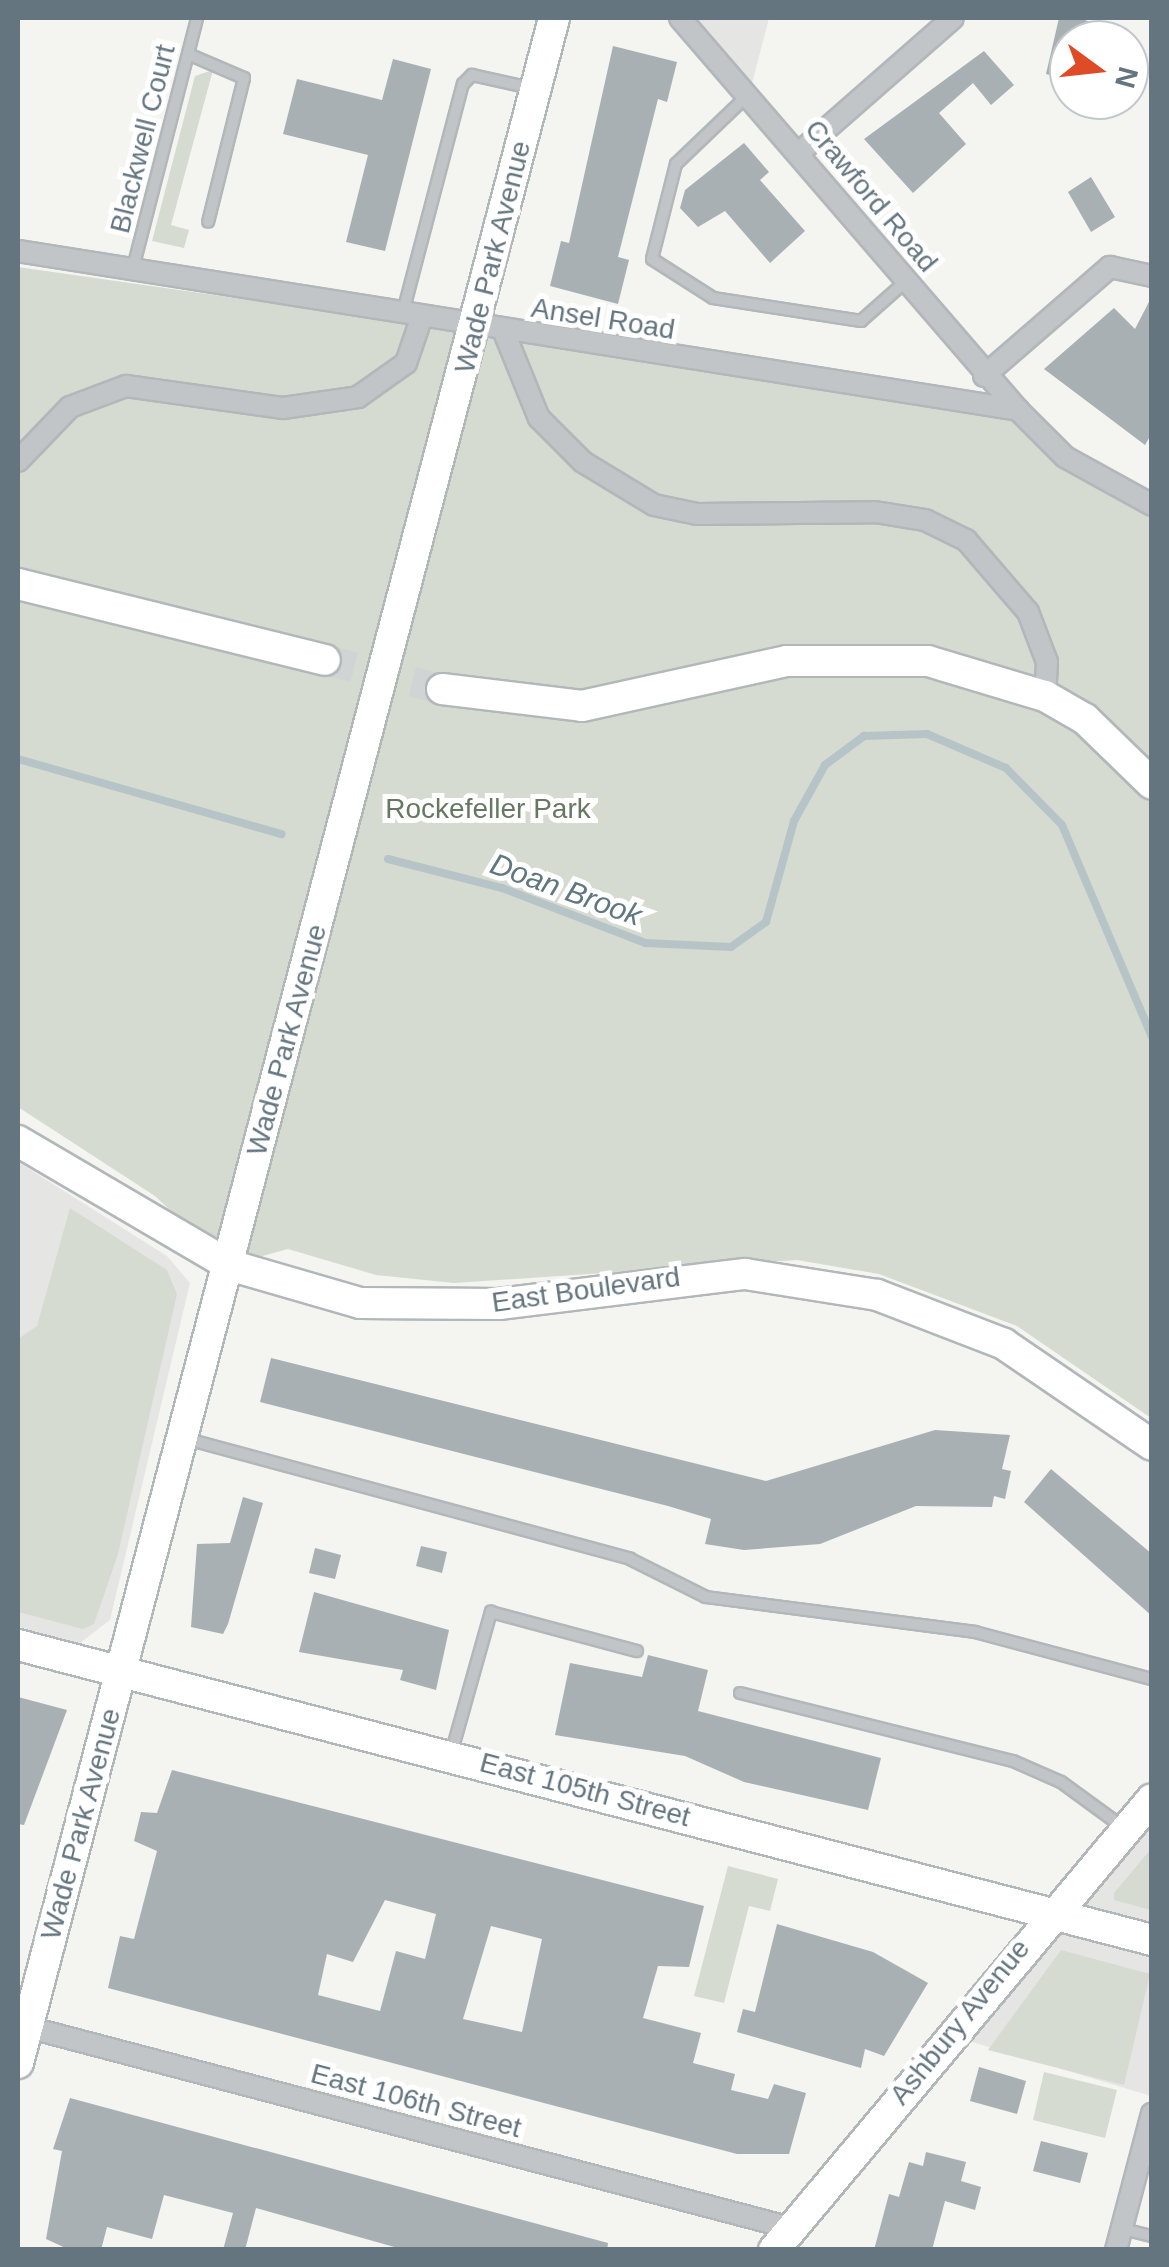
<!DOCTYPE html>
<html>
<head>
<meta charset="utf-8">
<style>
  body { margin:0 }
  #map { position:relative; width:1169px; height:2267px; overflow:hidden; background:#f4f4f0; font-family:Arial,sans-serif }
  div>[style] { position:absolute }
  .built>* { inset:0; background:#e5e5e4 }
  .green>* { inset:0; background:#d5dbd1 }
  .stream>* { height:8px; margin:-4px; padding:0 4px; transform-origin:4px; border-radius:4px; background:#b7c4c7 }
  .building>* { inset:0; background:#a8b0b4 }
  .secondary-tunnel>* { height:30px; margin-top:-15px; transform-origin:0; background:repeating-linear-gradient(90deg,#d0d4d4 0 30px,transparent 0 45px) }
  .roads { filter:drop-shadow(2px 0 #b2b7ba) drop-shadow(-2px 0 #b2b7ba) drop-shadow(0 2px #b2b7ba) drop-shadow(0 -2px #b2b7ba) }
  .lane>* { height:10px; margin:-5px; padding:0 5px; transform-origin:5px; border-radius:5px; background:#c2c5c8 }
  .street>* { height:20px; margin:-10px; padding:0 10px; transform-origin:10px; border-radius:10px; background:#c2c5c8 }
  .secondary>* { height:30px; margin:-15px; padding:0 15px; transform-origin:15px; border-radius:15px; background:#fff }
  span { translate:-50% -50%; white-space:nowrap; text-align:center; line-height:1.15; -webkit-text-stroke:10px #fff; paint-order:stroke }
  .street-label { font-size:28px; color:#647580 }
  .park-label { font-size:28px; color:#677862 }
  .water-label { font-size:30px; color:#5f777e; font-style:italic }
  .frame { position:absolute; inset:0; border:20px solid #647580; pointer-events:none }
  .north { position:absolute; left:1049px; top:20px; width:100px; height:100px; box-sizing:border-box; background:#fff; border:2px solid #c1c8cc; border-radius:50%; rotate:105deg; font-size:28px; font-weight:700; line-height:40px; text-align:center; color:#647580 }
  .north::after { content:''; display:block; margin:auto; width:35px; height:45px; background:#de4b26; clip-path:polygon(50% 0,100% 100%,50% 72%,0 100%) }
</style>
</head>
<body>
<div id="map">
  <div class="built">
    <div style="clip-path:polygon(680px 18px,769px 18px,749px 95px)"></div>
    <div style="clip-path:polygon(18px 1162px,167px 1256px,190px 1283px,110px 1620px,80px 1643px,18px 1627px)"></div>
    <div style="clip-path:polygon(1151px 1799px,1151px 2096px,949px 2035px)"></div>
  </div>
  <div class="green">
    <div style="clip-path:polygon(213px 70px,171px 225px,189px 230px,184px 248px,152px 241px,195px 76px)"></div>
    <div style="clip-path:polygon(18px 267px,1018px 410px,1065px 457px,1151px 505px,1151px 1418px,1017px 1326px,879px 1274px,797px 1260px,454px 1283px,376px 1275px,288px 1249px,229px 1265px,155px 1196px,18px 1107px)"></div>
    <div style="clip-path:polygon(70px 1208px,167px 1270px,177px 1294px,118px 1554px,94px 1624px,83px 1629px,18px 1612px,18px 1339px,37px 1326px)"></div>
    <div style="clip-path:polygon(1151px 1849px,1151px 1910px,1114px 1900px,1114px 1893px)"></div>
    <div style="clip-path:polygon(728px 1866px,778px 1879px,770px 1911px,749px 1906px,724px 2003px,694px 1996px)"></div>
    <div style="clip-path:polygon(1061px 1950px,1150px 1974px,1124px 2085px,988px 2050px)"></div>
    <div style="clip-path:polygon(1044px 2072px,1117px 2090px,1105px 2138px,1033px 2120px)"></div>
  </div>
  <div class="stream">
    <div style="left:18px;top:759px;width:274px;rotate:15.9deg"></div>
    <div style="left:388px;top:859px;width:118px;rotate:14.3deg"></div>
    <div style="left:502px;top:888px;width:153px;rotate:21deg"></div>
    <div style="left:645px;top:943px;width:86px;rotate:2.7deg"></div>
    <div style="left:731px;top:947px;width:43px;rotate:-35.5deg"></div>
    <div style="left:766px;top:922px;width:105px;rotate:-74.5deg"></div>
    <div style="left:794px;top:821px;width:64px;rotate:-61deg"></div>
    <div style="left:825px;top:765px;width:49px;rotate:-36.6deg"></div>
    <div style="left:864px;top:736px;width:63px;rotate:-1.8deg"></div>
    <div style="left:927px;top:734px;width:86px;rotate:23.3deg"></div>
    <div style="left:1006px;top:768px;width:80px;rotate:45.5deg"></div>
    <div style="left:1062px;top:825px;width:230px;rotate:67deg"></div>
  </div>
  <div class="building">
    <div style="clip-path:polygon(1059px 18px,1080px 18px,1136px 40px,1069px 40px,1069px 80px,1046px 74px)"></div>
    <div style="clip-path:polygon(613px 46px,677px 62px,667px 102px,658px 99px,618px 257px,629px 260px,618px 304px,550px 286px,561px 241px,569px 243px)"></div>
    <div style="clip-path:polygon(984px 51px,1014px 85px,991px 105px,973px 83px,939px 113px,966px 144px,913px 193px,864px 139px)"></div>
    <div style="clip-path:polygon(393px 59px,431px 69px,385px 251px,346px 242px,368px 155px,283px 134px,297px 79px,382px 100px)"></div>
    <div style="clip-path:polygon(744px 143px,769px 172px,760px 180px,805px 231px,770px 263px,725px 211px,698px 227px,680px 208px,685px 190px)"></div>
    <div style="clip-path:polygon(1091px 177px,1115px 217px,1091px 232px,1068px 192px)"></div>
    <div style="clip-path:polygon(1152px 296px,1152px 433px,1145px 445px,1044px 369px,1114px 308px,1135px 329px)"></div>
    <div style="clip-path:polygon(271px 1358px,766px 1481px,935px 1430px,1010px 1435px,1002px 1469px,1011px 1471px,1005px 1499px,994px 1496px,992px 1507px,916px 1506px,820px 1544px,744px 1550px,705px 1544px,711px 1519px,668px 1506px,260px 1402px)"></div>
    <div style="clip-path:polygon(1051px 1469px,1152px 1554px,1152px 1616px,1024px 1502px)"></div>
    <div style="clip-path:polygon(243px 1497px,263px 1503px,228px 1624px,223px 1634px,191px 1627px,197px 1544px,230px 1543px)"></div>
    <div style="clip-path:polygon(421px 1546px,447px 1552px,442px 1573px,416px 1566px)"></div>
    <div style="clip-path:polygon(315px 1548px,341px 1555px,335px 1579px,309px 1573px)"></div>
    <div style="clip-path:polygon(314px 1592px,449px 1630px,436px 1690px,400px 1680px,403px 1670px,299px 1652px)"></div>
    <div style="clip-path:polygon(648px 1655px,708px 1670px,698px 1711px,881px 1758px,868px 1810px,744px 1782px,685px 1756px,555px 1735px,570px 1663px,642px 1677px)"></div>
    <div style="clip-path:polygon(18px 1697px,67px 1710px,24px 1825px,18px 1824px)"></div>
    <div style="clip-path:polygon(evenodd,172px 1770px,704px 1906px,689px 1967px,658px 1966px,643px 2018px,701px 2033px,693px 2063px,735px 2074px,731px 2090px,768px 2099px,774px 2084px,806px 2093px,789px 2154px,737px 2154px,108px 1988px,120px 1936px,134px 1939px,157px 1851px,134px 1841px,141px 1812px,157px 1813px,172px 1770px,385px 1900px,436px 1914px,425px 1959px,396px 1951px,380px 2011px,318px 1995px,327px 1954px,353px 1962px,385px 1900px,172px 1770px,491px 1926px,542px 1939px,522px 2032px,463px 2019px,491px 1926px)"></div>
    <div style="clip-path:polygon(777px 1924px,873px 1952px,928px 1983px,884px 2056px,865px 2049px,861px 2068px,737px 2032px,743px 2009px,755px 2012px)"></div>
    <div style="clip-path:polygon(979px 2067px,1026px 2081px,1017px 2114px,970px 2101px)"></div>
    <div style="clip-path:polygon(70px 2098px,608px 2243px,607px 2250px,405px 2250px,256px 2208px,245px 2250px,223px 2250px,233px 2213px,164px 2195px,152px 2239px,107px 2227px,101px 2250px,70px 2250px,46px 2239px,62px 2151px,53px 2149px)"></div>
    <div style="clip-path:polygon(1041px 2141px,1088px 2153px,1080px 2183px,1033px 2171px)"></div>
    <div style="clip-path:polygon(926px 2152px,966px 2162px,961px 2181px,981px 2187px,975px 2210px,945px 2201px,932px 2250px,874px 2250px,889px 2194px,899px 2197px,909px 2162px,923px 2166px)"></div>
  </div>
  <div class="secondary-tunnel">
    <div style="left:325px;top:660px;width:121px;rotate:13.9deg"></div>
  </div>
  <div class="roads">
    <div class="lane">
      <div style="left:188px;top:54px;width:61px;rotate:23.2deg"></div>
      <div style="left:244px;top:78px;width:148px;rotate:104deg"></div>
      <div style="left:748px;top:95px;width:100px;rotate:136.2deg"></div>
      <div style="left:676px;top:164px;width:98px;rotate:104.2deg"></div>
      <div style="left:652px;top:259px;width:72px;rotate:32.6deg"></div>
      <div style="left:713px;top:298px;width:150px;rotate:8.8deg"></div>
      <div style="left:861px;top:321px;width:60px;rotate:-41.6deg"></div>
      <div style="left:133px;top:268px;width:258px;rotate:-75.6deg"></div>
      <div style="left:403px;top:312px;width:236px;rotate:-75.3deg"></div>
      <div style="left:463px;top:84px;width:13px;rotate:-45deg"></div>
      <div style="left:472px;top:75px;width:59px;rotate:12.6deg"></div>
      <div style="left:183px;top:1438px;width:463px;rotate:15.1deg"></div>
      <div style="left:630px;top:1559px;width:85px;rotate:26.6deg"></div>
      <div style="left:706px;top:1597px;width:271px;rotate:7.4deg"></div>
      <div style="left:975px;top:1632px;width:183px;rotate:14.9deg"></div>
      <div style="left:740px;top:1693px;width:281px;rotate:14deg"></div>
      <div style="left:1013px;top:1761px;width:52px;rotate:23.6deg"></div>
      <div style="left:1061px;top:1782px;width:78px;rotate:36.1deg"></div>
      <div style="left:451px;top:1754px;width:148px;rotate:-74.3deg"></div>
      <div style="left:491px;top:1612px;width:151px;rotate:15deg"></div>
      <div style="left:1123px;top:2229px;width:30px;rotate:14deg"></div>
    </div>
    <div class="street">
      <div style="left:680px;top:18px;width:518px;rotate:49.23deg"></div>
      <div style="left:800px;top:152px;width:203px;rotate:-41.2deg"></div>
      <div style="left:18px;top:251px;width:1013px;rotate:9.03deg"></div>
      <div style="left:1018px;top:410px;width:66px;rotate:45deg"></div>
      <div style="left:1065px;top:457px;width:99px;rotate:28.9deg"></div>
      <div style="left:504px;top:332px;width:93px;rotate:67.9deg"></div>
      <div style="left:539px;top:418px;width:62px;rotate:45deg"></div>
      <div style="left:583px;top:462px;width:83px;rotate:31.2deg"></div>
      <div style="left:654px;top:505px;width:44px;rotate:11.8deg"></div>
      <div style="left:697px;top:514px;width:178px;rotate:-0.6deg"></div>
      <div style="left:875px;top:512px;width:51px;rotate:9.1deg"></div>
      <div style="left:925px;top:520px;width:46px;rotate:26deg"></div>
      <div style="left:966px;top:540px;width:95px;rotate:49.3deg"></div>
      <div style="left:1028px;top:612px;width:53px;rotate:69.2deg"></div>
      <div style="left:1047px;top:662px;width:34px;rotate:93deg"></div>
      <div style="left:984px;top:376px;width:167px;rotate:-40.9deg"></div>
      <div style="left:1110px;top:267px;width:43px;rotate:12.1deg"></div>
      <div style="left:18px;top:461px;width:75px;rotate:-46.1deg"></div>
      <div style="left:70px;top:407px;width:60px;rotate:-20.6deg"></div>
      <div style="left:126px;top:386px;width:159px;rotate:8deg"></div>
      <div style="left:283px;top:408px;width:76px;rotate:-8.3deg"></div>
      <div style="left:358px;top:397px;width:59px;rotate:-35.3deg"></div>
      <div style="left:406px;top:363px;width:46px;rotate:-71.2deg"></div>
      <div style="left:27px;top:2027px;width:790px;rotate:14.74deg"></div>
      <div style="left:1116px;top:2250px;width:141px;rotate:-75.2deg"></div>
    </div>
    <div class="secondary">
      <div style="left:18px;top:584px;width:316px;rotate:13.9deg"></div>
      <div style="left:442px;top:689px;width:141px;rotate:6.9deg"></div>
      <div style="left:582px;top:706px;width:210px;rotate:-12.4deg"></div>
      <div style="left:787px;top:661px;width:141px"></div>
      <div style="left:928px;top:661px;width:122px;rotate:16.7deg"></div>
      <div style="left:1045px;top:696px;width:46px;rotate:29.9deg"></div>
      <div style="left:1085px;top:719px;width:93px;rotate:44.1deg"></div>
      <div style="left:18px;top:1141px;width:245px;rotate:30.4deg"></div>
      <div style="left:229px;top:1265px;width:136px;rotate:16.2deg"></div>
      <div style="left:360px;top:1303px;width:139px;rotate:0.4deg"></div>
      <div style="left:499px;top:1304px;width:248px;rotate:-7deg"></div>
      <div style="left:745px;top:1274px;width:134px;rotate:9deg"></div>
      <div style="left:877px;top:1295px;width:136px;rotate:21.1deg"></div>
      <div style="left:1004px;top:1344px;width:179px;rotate:34.3deg"></div>
      <div style="left:18px;top:1645px;width:1172px;rotate:14.58deg"></div>
      <div style="left:18px;top:2063px;width:2114px;rotate:-75.31deg"></div>
      <div style="left:774px;top:2250px;width:588px;rotate:-50.03deg"></div>
    </div>
  </div>
  <div class="street-label">
    <span style="left:143px;top:139px;rotate:-76deg">Blackwell Court</span>
    <span style="left:871px;top:196px;rotate:50deg">Crawford Road</span>
    <span style="left:493px;top:257px;rotate:-76deg">Wade Park Avenue</span>
    <span style="left:603px;top:319px;rotate:9deg">Ansel Road</span>
    <span style="left:287px;top:1040px;rotate:-75deg">Wade Park Avenue</span>
    <span style="left:586px;top:1290px;rotate:-8deg">East Boulevard</span>
    <span style="left:585px;top:1790px;rotate:15deg">East 105th Street</span>
    <span style="left:81px;top:1824px;rotate:-75deg">Wade Park Avenue</span>
    <span style="left:960px;top:2022px;rotate:-51deg">Ashbury Avenue</span>
    <span style="left:416px;top:2101px;rotate:15deg">East 106th Street</span>
  </div>
  <div class="park-label">
    <span style="left:488px;top:809px">Rockefeller Park</span>
  </div>
  <div class="water-label">
    <span style="left:566px;top:890px;rotate:20deg">Doan Brook</span>
  </div>
  <div class="frame"></div>
  <div class="north">N</div>
</div>
</body>
</html>
